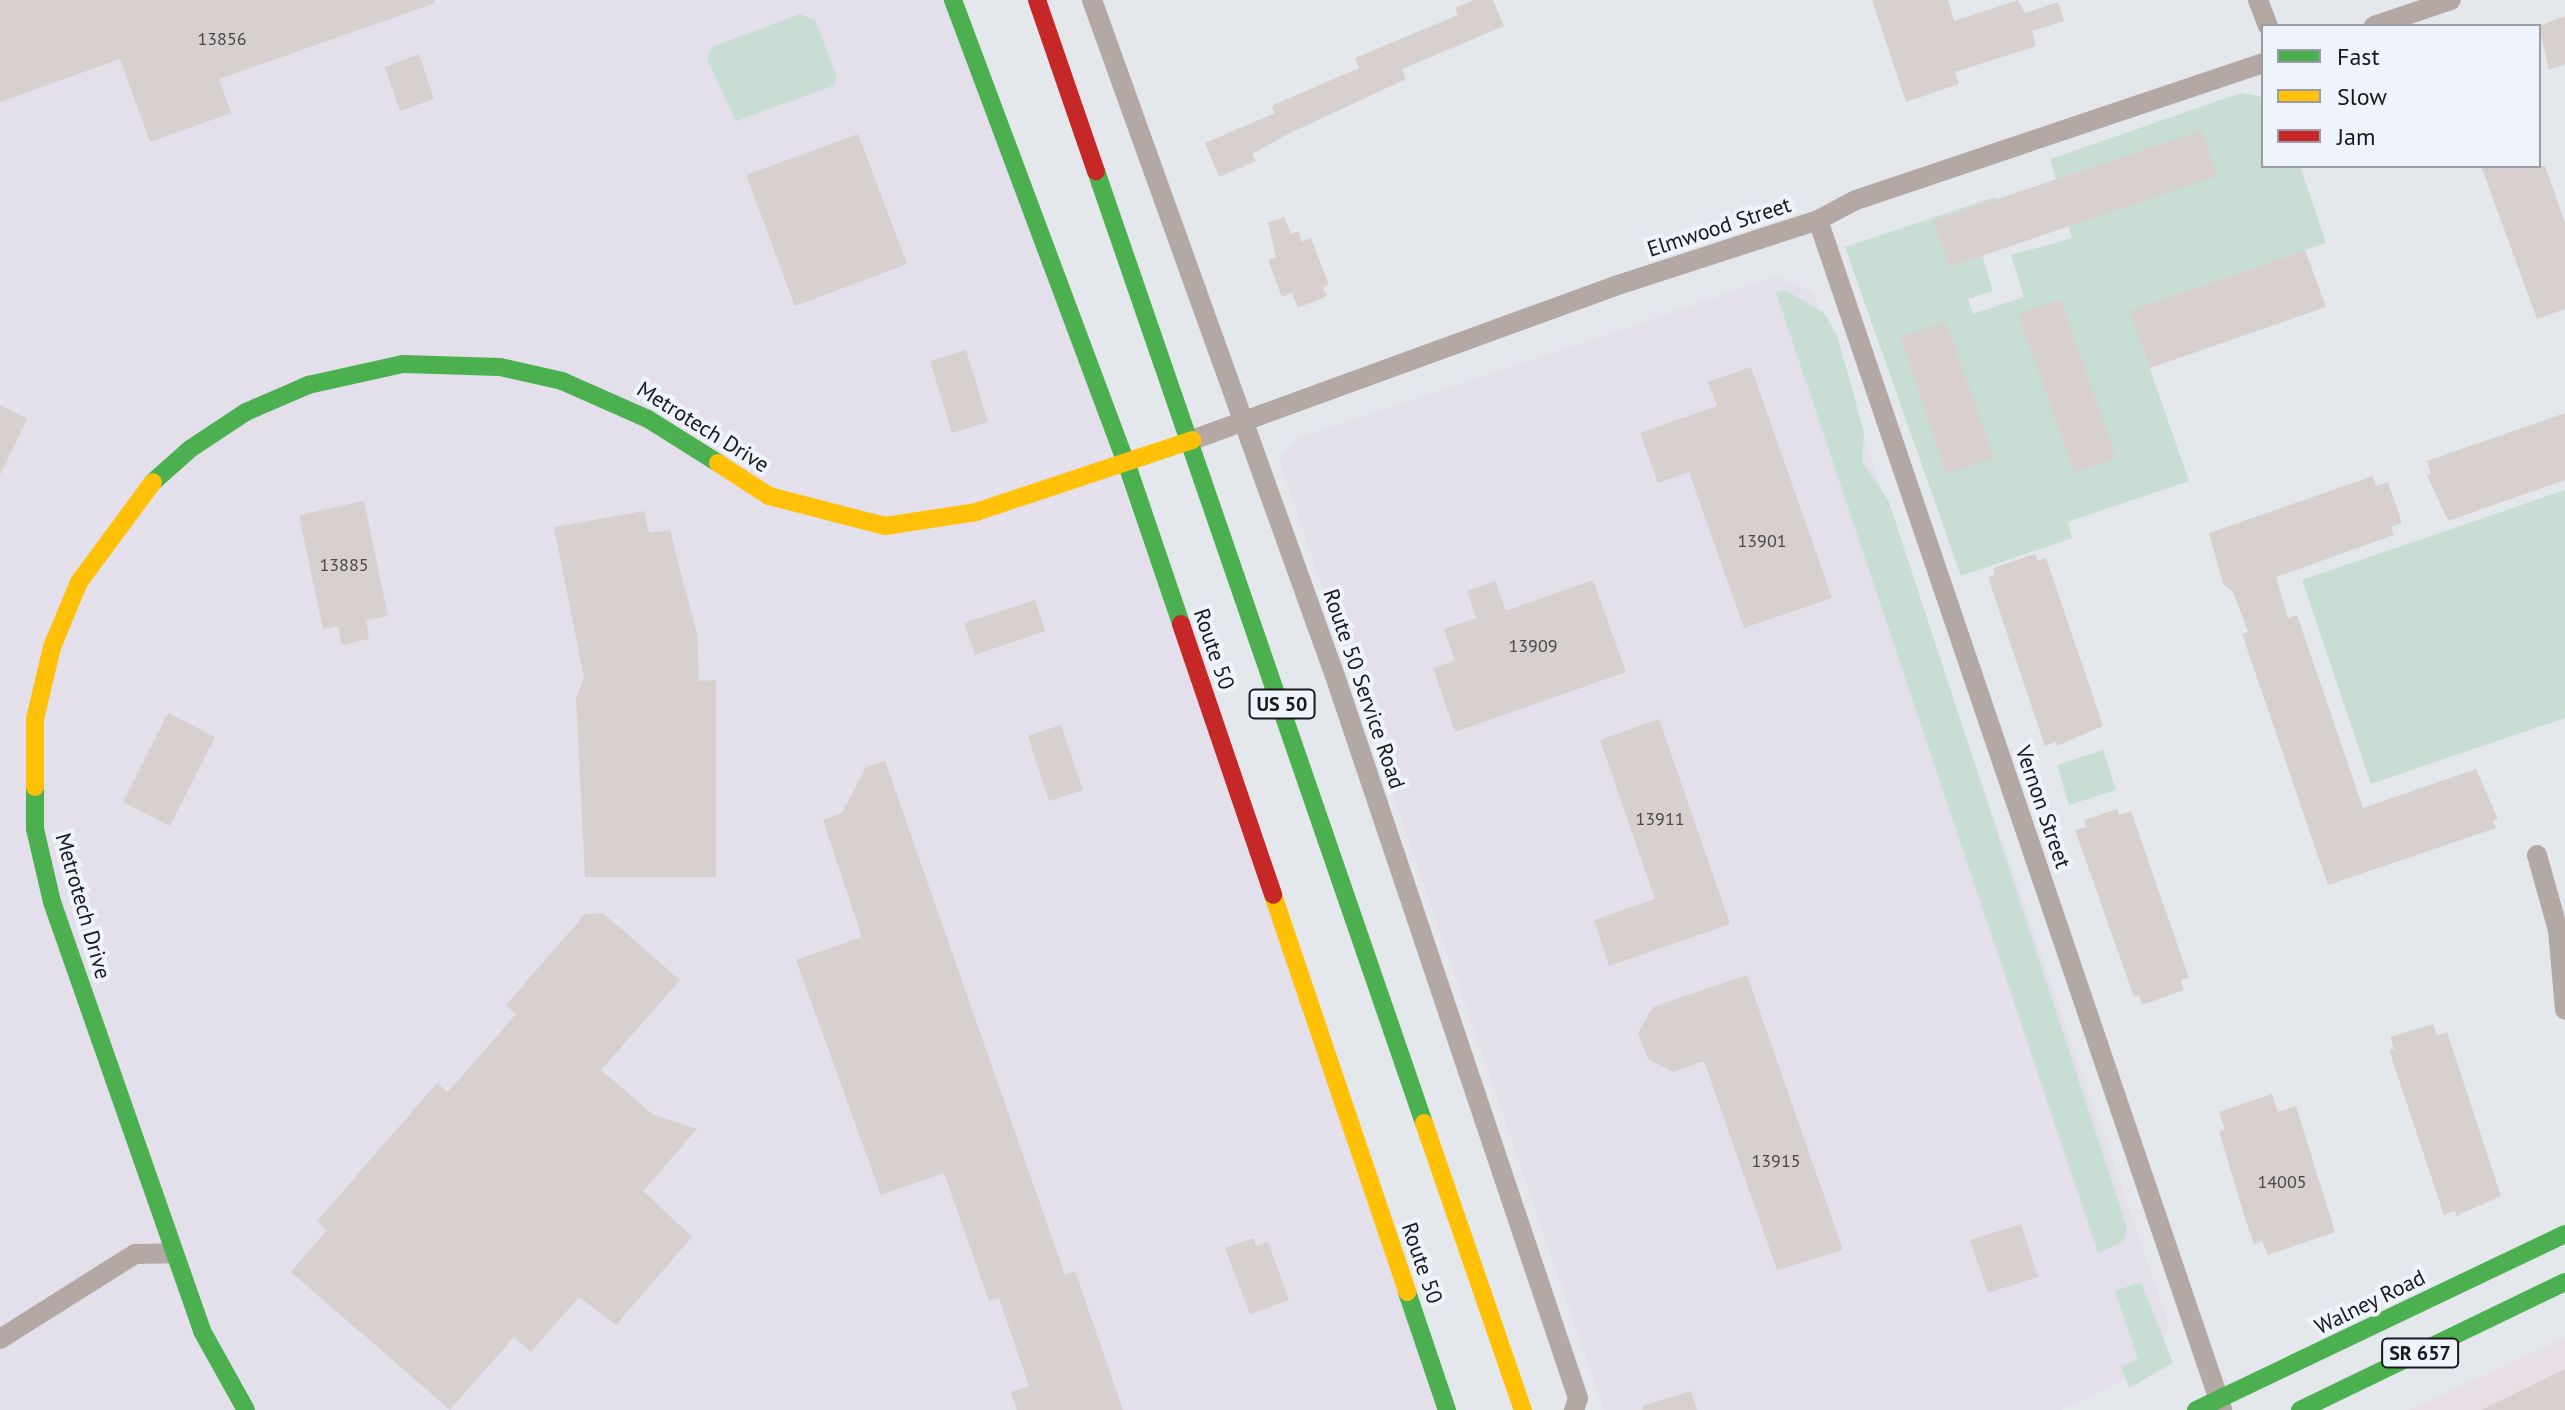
<!DOCTYPE html>
<html>
<head>
<meta charset="utf-8">
<style>
  body { margin:0 }
  #map { position:relative; width:2565px; height:1410px; overflow:hidden; background:#e4e8ec; font-family:"PT Sans",sans-serif }
  div>[style] { position:absolute }
  .commercial>* { inset:0; background:#e3dfeb }
  .industrial>* { inset:0; background:#e8dee6 }
  .green>* { inset:0; background:#c8ded5 }
  .building>* { inset:0; background:#d7d0cf }
  .street>* { height:20px; margin:-10px; padding:0 10px; transform-origin:10px; border-radius:10px; background:#b4a8a5 }
  .fast>* { height:18px; margin:-9px; padding:0 9px; transform-origin:9px; border-radius:9px; background:#4caf50 }
  .slow>* { height:18px; margin:-9px; padding:0 9px; transform-origin:9px; border-radius:9px; background:#ffc107 }
  .jam>* { height:18px; margin:-9px; padding:0 9px; transform-origin:9px; border-radius:9px; background:#c62828 }
  span { translate:-50% -50%; white-space:nowrap; text-align:center; line-height:1.15; -webkit-text-stroke:8px #eff4fc; paint-order:stroke }
  .number-label { font-size:18px; color:#49484a }
  .number-label span { -webkit-text-stroke-width:0 }
  .shield-label span { padding:2px 6px; background:#eff4fc; border:2px solid; border-radius:6px; -webkit-text-stroke-width:0 }
  .shield-label { font-size:20px; color:#18191c; font-weight:700 }
  .street-label { font-size:22px; color:#18191c }
  .legend { position:absolute; left:2261px; top:24px; width:280px; height:144px; box-sizing:border-box; background:#eff4fc; border:2px solid #999ca2; margin:0; padding:10px 14px; list-style:none; font-size:24px; color:#18191c }
  .legend li { display:flex; align-items:center; gap:16px; height:40px }
  .legend b { width:40px; border:2px solid #999ca2 }
</style>
</head>
<body>
<div id="map">
  <div class="commercial">
    <div style="clip-path:polygon(0 0,953px 0,1447px 1410px,0 1410px)"></div>
    <div style="clip-path:polygon(1776px 277px,1813px 291px,2170px 1328px,2142px 1373px,2060px 1410px,1604px 1410px,1279px 460px,1297px 439px)"></div>
  </div>
  <div class="industrial">
    <div style="clip-path:polygon(2565px 1338px,2565px 1410px,2409px 1410px)"></div>
  </div>
  <div class="green">
    <div style="clip-path:polygon(800px 14px,815px 20px,837px 77px,833px 86px,736px 121px,707px 59px,712px 47px)"></div>
    <div style="clip-path:polygon(2241px 93px,2263px 97px,2263px 166px,2300px 166px,2326px 243px,2130px 311px,2189px 481px,2068px 522px,2072px 538px,1961px 576px,1845px 247px,1995px 197px,2005px 235px,1979px 244px,1993px 291px,1968px 299px,1973px 314px,2024px 297px,2011px 255px,2072px 238px,2050px 159px)"></div>
    <div style="clip-path:polygon(1785px 290px,1824px 313px,1837px 335px,1864px 432px,1862px 461px,1889px 502px,2127px 1228px,2123px 1242px,2098px 1253px,1776px 292px)"></div>
    <div style="clip-path:polygon(2565px 490px,2565px 718px,2371px 784px,2302px 580px)"></div>
    <div style="clip-path:polygon(2103px 750px,2116px 790px,2069px 805px,2057px 765px)"></div>
    <div style="clip-path:polygon(2141px 1282px,2173px 1363px,2129px 1388px,2121px 1366px,2138px 1359px,2115px 1291px)"></div>
  </div>
  <div class="building">
    <div style="clip-path:polygon(0 0,434px 0,435px 3px,219px 79px,231px 113px,150px 142px,120px 59px,0 102px)"></div>
    <div style="clip-path:polygon(1474px 0,1493px 0,1504px 26px,1402px 69px,1406px 79px,1286px 135px,1252px 154px,1256px 161px,1219px 177px,1205px 143px,1275px 113px,1271px 106px,1359px 68px,1355px 58px,1458px 15px,1455px 8px)"></div>
    <div style="clip-path:polygon(1872px 0,1948px 0,1954px 21px,2018px 0,2025px 13px,2058px 2px,2064px 21px,2032px 31px,2036px 46px,1955px 72px,1959px 84px,1906px 102px)"></div>
    <div style="clip-path:polygon(2565px 16px,2565px 64px,2549px 70px,2539px 26px)"></div>
    <div style="clip-path:polygon(419px 54px,434px 99px,400px 111px,385px 67px)"></div>
    <div style="clip-path:polygon(2202px 130px,2217px 176px,1949px 267px,1933px 221px)"></div>
    <div style="clip-path:polygon(858px 134px,907px 264px,795px 306px,746px 175px)"></div>
    <div style="clip-path:polygon(2481px 166px,2545px 166px,2565px 223px,2565px 309px,2537px 319px)"></div>
    <div style="clip-path:polygon(1284px 217px,1291px 234px,1298px 231px,1302px 242px,1311px 238px,1329px 285px,1323px 288px,1327px 296px,1298px 308px,1292px 293px,1282px 297px,1268px 260px,1276px 257px,1268px 223px)"></div>
    <div style="clip-path:polygon(2305px 250px,2326px 307px,2150px 368px,2129px 311px)"></div>
    <div style="clip-path:polygon(2061px 299px,2116px 458px,2074px 473px,2018px 314px)"></div>
    <div style="clip-path:polygon(1946px 321px,1994px 458px,1946px 474px,1900px 337px)"></div>
    <div style="clip-path:polygon(966px 350px,988px 422px,952px 433px,930px 361px)"></div>
    <div style="clip-path:polygon(1751px 367px,1832px 598px,1744px 628px,1689px 472px,1658px 483px,1640px 433px,1717px 406px,1708px 382px)"></div>
    <div style="clip-path:polygon(0 405px,27px 419px,0 475px)"></div>
    <div style="clip-path:polygon(2565px 413px,2565px 480px,2448px 521px,2427px 475px,2431px 474px,2427px 461px)"></div>
    <div style="clip-path:polygon(2373px 476px,2376px 486px,2388px 482px,2402px 523px,2391px 527px,2394px 535px,2276px 577px,2288px 618px,2297px 615px,2363px 808px,2476px 769px,2498px 819px,2493px 821px,2496px 828px,2328px 885px,2242px 634px,2248px 632px,2233px 592px,2223px 584px,2209px 533px)"></div>
    <div style="clip-path:polygon(364px 501px,388px 616px,366px 620px,369px 639px,342px 645px,338px 626px,323px 629px,299px 515px)"></div>
    <div style="clip-path:polygon(644px 511px,649px 533px,670px 530px,697px 635px,699px 681px,716px 680px,716px 877px,585px 877px,576px 698px,584px 678px,554px 527px)"></div>
    <div style="clip-path:polygon(2035px 554px,2038px 561px,2046px 558px,2103px 726px,2057px 746px,2056px 742px,2045px 746px,1988px 577px,1995px 575px,1993px 568px)"></div>
    <div style="clip-path:polygon(1593px 580px,1626px 672px,1455px 732px,1433px 668px,1455px 661px,1444px 629px,1476px 618px,1467px 591px,1495px 581px,1506px 611px)"></div>
    <div style="clip-path:polygon(1035px 600px,1045px 631px,975px 655px,964px 623px)"></div>
    <div style="clip-path:polygon(168px 713px,215px 737px,170px 826px,123px 802px)"></div>
    <div style="clip-path:polygon(1659px 719px,1730px 924px,1609px 966px,1594px 920px,1655px 899px,1600px 740px)"></div>
    <div style="clip-path:polygon(1061px 725px,1083px 790px,1049px 801px,1028px 736px)"></div>
    <div style="clip-path:polygon(885px 761px,1065px 1275px,1075px 1271px,1123px 1410px,1017px 1410px,1011px 1392px,1029px 1386px,999px 1298px,989px 1301px,944px 1173px,881px 1195px,796px 960px,862px 937px,823px 820px,842px 813px,866px 767px)"></div>
    <div style="clip-path:polygon(2117px 809px,2119px 815px,2131px 811px,2189px 978px,2181px 980px,2184px 990px,2142px 1005px,2139px 995px,2134px 997px,2075px 830px,2087px 827px,2084px 820px)"></div>
    <div style="clip-path:polygon(603px 913px,680px 980px,601px 1070px,652px 1114px,697px 1129px,643px 1191px,692px 1237px,616px 1325px,579px 1297px,531px 1352px,514px 1337px,450px 1410px,291px 1272px,327px 1230px,317px 1221px,437px 1083px,448px 1092px,516px 1014px,506px 1005px,585px 914px)"></div>
    <div style="clip-path:polygon(1747px 975px,1843px 1250px,1777px 1270px,1704px 1061px,1673px 1072px,1648px 1059px,1638px 1033px,1653px 1007px)"></div>
    <div style="clip-path:polygon(2433px 1024px,2437px 1035px,2447px 1032px,2501px 1196px,2456px 1216px,2455px 1211px,2444px 1215px,2389px 1050px,2394px 1049px,2390px 1037px)"></div>
    <div style="clip-path:polygon(2272px 1094px,2278px 1112px,2296px 1106px,2335px 1232px,2268px 1255px,2262px 1241px,2254px 1244px,2245px 1218px,2219px 1131px,2225px 1129px,2219px 1112px)"></div>
    <div style="clip-path:polygon(2021px 1224px,2038px 1277px,1988px 1293px,1970px 1240px)"></div>
    <div style="clip-path:polygon(1253px 1238px,1256px 1246px,1268px 1242px,1289px 1300px,1250px 1314px,1225px 1248px)"></div>
    <div style="clip-path:polygon(2565px 1369px,2565px 1410px,2481px 1410px)"></div>
    <div style="clip-path:polygon(1691px 1391px,1697px 1410px,1643px 1410px,1642px 1406px)"></div>
  </div>
  <div class="street">
    <div style="left:1092px;top:0;width:718px;rotate:70.23deg"></div>
    <div style="left:1335px;top:676px;width:762px;rotate:71.4deg"></div>
    <div style="left:1578px;top:1398px;width:13px;rotate:108deg"></div>
    <div style="left:2258px;top:0;width:28px;rotate:69deg"></div>
    <div style="left:2374px;top:26px;width:81px;rotate:-18.7deg"></div>
    <div style="left:1818px;top:220px;width:1256px;rotate:71.23deg"></div>
    <div style="left:1192px;top:440px;width:450px;rotate:-20deg"></div>
    <div style="left:1615px;top:286px;width:213px;rotate:-18deg"></div>
    <div style="left:1818px;top:220px;width:43px;rotate:-27.8deg"></div>
    <div style="left:1856px;top:200px;width:429px;rotate:-18.6deg"></div>
    <div style="left:2537px;top:855px;width:78px;rotate:74.4deg"></div>
    <div style="left:2558px;top:930px;width:80px;rotate:85deg"></div>
    <div style="left:0;top:1339px;width:160px;rotate:-32.2deg"></div>
    <div style="left:135px;top:1254px;width:39px;rotate:-1deg"></div>
  </div>
  <div class="fast">
    <div style="left:953px;top:0;width:493px;rotate:69.5deg"></div>
    <div style="left:1126px;top:462px;width:171px;rotate:71.2deg"></div>
    <div style="left:1096px;top:171px;width:1007px;rotate:70.99deg"></div>
    <div style="left:153px;top:482px;width:50px;rotate:-41.7deg"></div>
    <div style="left:190px;top:449px;width:67px;rotate:-33.5deg"></div>
    <div style="left:246px;top:412px;width:68px;rotate:-23.5deg"></div>
    <div style="left:308px;top:385px;width:97px;rotate:-12.5deg"></div>
    <div style="left:403px;top:364px;width:97px;rotate:1.8deg"></div>
    <div style="left:500px;top:367px;width:64px;rotate:12.7deg"></div>
    <div style="left:562px;top:381px;width:94px;rotate:23.8deg"></div>
    <div style="left:648px;top:419px;width:83px;rotate:32.2deg"></div>
    <div style="left:35px;top:787px;width:42px;rotate:90deg"></div>
    <div style="left:35px;top:829px;width:75px;rotate:76.9deg"></div>
    <div style="left:52px;top:902px;width:454px;rotate:70.7deg"></div>
    <div style="left:202px;top:1331px;width:90px;rotate:60.9deg"></div>
    <div style="left:1407px;top:1292px;width:125px;rotate:71.3deg"></div>
    <div style="left:2196px;top:1410px;width:409px;rotate:-25.5deg"></div>
    <div style="left:2300px;top:1410px;width:294px;rotate:-25.8deg"></div>
  </div>
  <div class="slow">
    <div style="left:718px;top:463px;width:61px;rotate:32.9deg"></div>
    <div style="left:769px;top:496px;width:120px;rotate:14.5deg"></div>
    <div style="left:885px;top:526px;width:92px;rotate:-8.7deg"></div>
    <div style="left:976px;top:512px;width:228px;rotate:-18.4deg"></div>
    <div style="left:35px;top:787px;width:68px;rotate:-90deg"></div>
    <div style="left:35px;top:719px;width:74px;rotate:-76.7deg"></div>
    <div style="left:52px;top:647px;width:70px;rotate:-67.4deg"></div>
    <div style="left:79px;top:582px;width:124px;rotate:-53.5deg"></div>
    <div style="left:1273px;top:895px;width:419px;rotate:71.3deg"></div>
    <div style="left:1424px;top:1123px;width:304px;rotate:71deg"></div>
  </div>
  <div class="jam">
    <div style="left:1037px;top:0;width:181px;rotate:71deg"></div>
    <div style="left:1181px;top:624px;width:286px;rotate:71.2deg"></div>
  </div>
  <div class="number-label">
    <span style="left:222px;top:39px">13856</span>
    <span style="left:1762px;top:541px">13901</span>
    <span style="left:344px;top:565px">13885</span>
    <span style="left:1533px;top:646px">13909</span>
    <span style="left:1660px;top:819px">13911</span>
    <span style="left:1776px;top:1161px">13915</span>
    <span style="left:2282px;top:1182px">14005</span>
  </div>
  <div class="shield-label">
    <span style="left:1282px;top:704px">US 50</span>
    <span style="left:2420px;top:1353px">SR 657</span>
  </div>
  <div class="street-label">
    <span style="left:1719px;top:227px;rotate:-18deg">Elmwood Street</span>
    <span style="left:703px;top:427px;rotate:32deg">Metrotech Drive</span>
    <span style="left:1214px;top:649px;rotate:71deg">Route 50</span>
    <span style="left:1364px;top:689px;rotate:71deg">Route 50 Service Road</span>
    <span style="left:2043px;top:807px;rotate:71deg">Vernon Street</span>
    <span style="left:83px;top:906px;rotate:74deg">Metrotech Drive</span>
    <span style="left:1422px;top:1263px;rotate:71deg">Route 50</span>
    <span style="left:2370px;top:1302px;rotate:-26deg">Walney Road</span>
  </div>
  <ul class="legend">
  <li><b style="height:10px;background:#4caf50"></b>Fast</li>
  <li><b style="height:10px;background:#ffc107"></b>Slow</li>
  <li><b style="height:10px;background:#c62828"></b>Jam</li>
  </ul>
</div>
</body>
</html>
